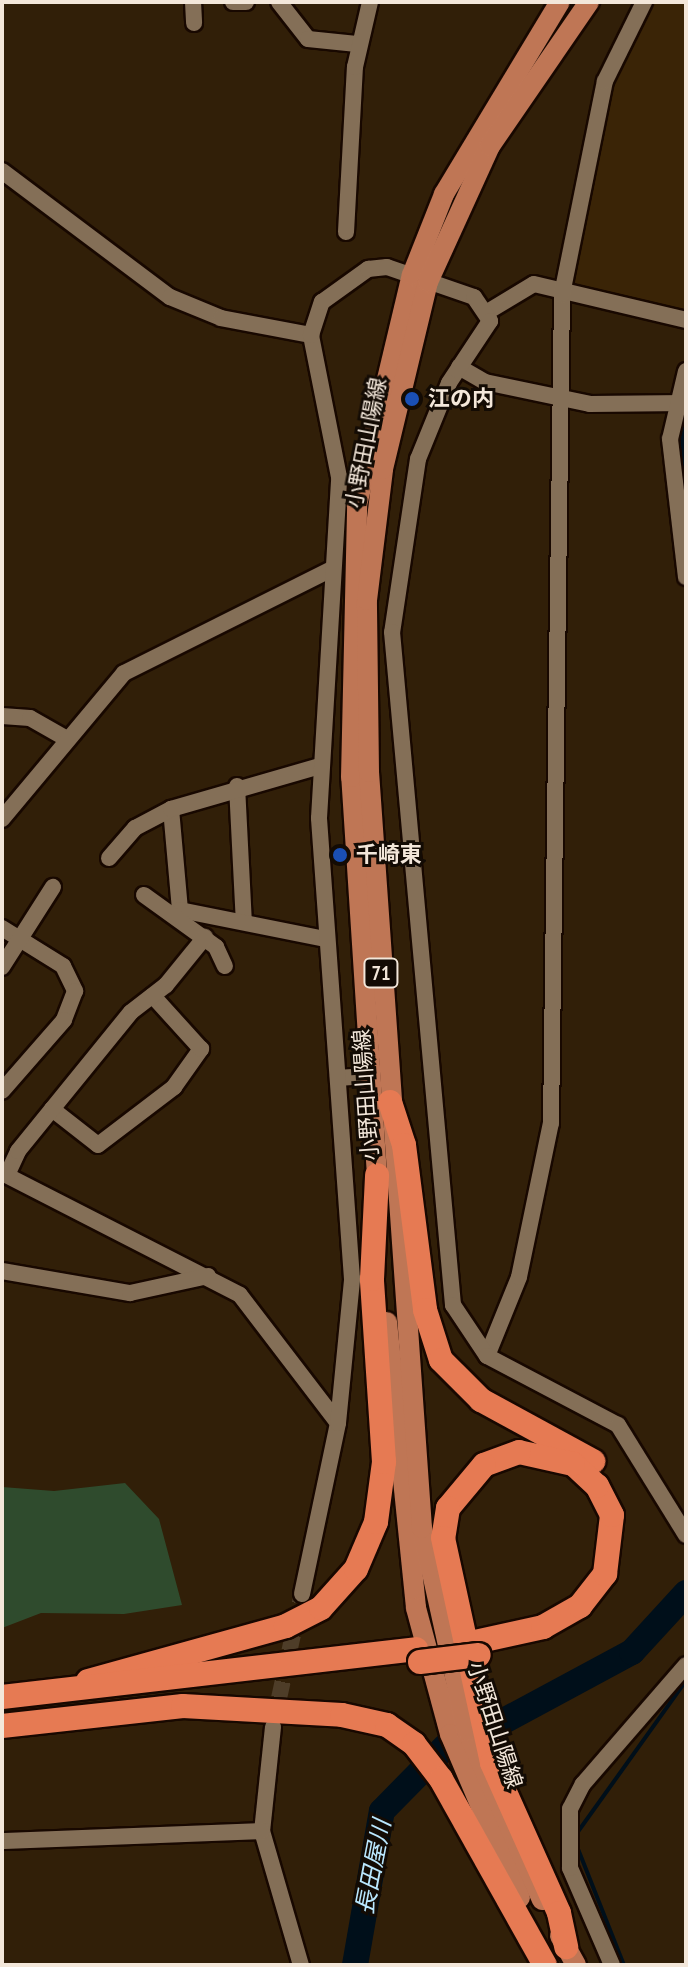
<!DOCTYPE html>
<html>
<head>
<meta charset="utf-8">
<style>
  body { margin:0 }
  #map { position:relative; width:688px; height:1967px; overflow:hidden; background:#311f08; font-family:"PT Sans Narrow","Noto Sans JP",sans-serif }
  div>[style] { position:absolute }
  .built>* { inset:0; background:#3a2406 }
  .green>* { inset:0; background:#2f4b2d }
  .stream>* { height:4px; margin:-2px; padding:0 2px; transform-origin:2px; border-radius:2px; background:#000f1a }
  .river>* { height:26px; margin:-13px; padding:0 13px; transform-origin:13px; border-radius:13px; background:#000f1a }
  .minor-tunnel>* { height:16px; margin-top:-8px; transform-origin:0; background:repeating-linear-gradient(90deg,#4e3d28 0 16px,transparent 0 24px) }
  .roads { filter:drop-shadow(2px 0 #180800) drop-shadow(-2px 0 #180800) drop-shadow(0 2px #180800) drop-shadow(0 -2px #180800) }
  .minor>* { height:16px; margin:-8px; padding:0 8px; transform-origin:8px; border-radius:8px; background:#846f57 }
  .major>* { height:20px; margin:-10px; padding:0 10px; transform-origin:10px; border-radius:10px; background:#bf7655 }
  .highway>* { height:24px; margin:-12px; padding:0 12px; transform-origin:12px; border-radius:12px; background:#e67a53 }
  .bridges { filter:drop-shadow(2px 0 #180800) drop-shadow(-2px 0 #180800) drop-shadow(0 2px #180800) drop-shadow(0 -2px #180800) }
  .highway-bridge>* { height:24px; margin:-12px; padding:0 12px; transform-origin:12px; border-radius:12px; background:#e67a53 }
  .dots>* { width:22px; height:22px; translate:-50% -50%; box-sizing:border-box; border:4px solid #130b04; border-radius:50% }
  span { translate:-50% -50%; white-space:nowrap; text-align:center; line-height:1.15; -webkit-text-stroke:6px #130b04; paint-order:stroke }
  .shield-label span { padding:2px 6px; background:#130b04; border:2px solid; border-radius:6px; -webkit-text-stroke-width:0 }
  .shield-label { font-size:20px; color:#f3e7da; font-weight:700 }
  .poi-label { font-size:22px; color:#f3e7da; font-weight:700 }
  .left { translate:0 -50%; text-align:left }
  .street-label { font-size:22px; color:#f3e7da }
  .water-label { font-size:24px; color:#bae8ff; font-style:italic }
  .frame { position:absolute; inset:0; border:4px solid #f3e7da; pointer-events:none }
</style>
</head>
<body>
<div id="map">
  <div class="built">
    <div style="clip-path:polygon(636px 2px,686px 2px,686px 311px,556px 286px,593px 92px)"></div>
  </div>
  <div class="green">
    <div style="clip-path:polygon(125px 1483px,159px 1519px,182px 1605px,124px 1614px,41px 1613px,2px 1628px,2px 1487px,54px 1491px)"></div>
  </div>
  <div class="stream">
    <div style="left:577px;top:1833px;width:187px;rotate:-54.4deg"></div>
    <div style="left:578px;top:1849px;width:125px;rotate:68.4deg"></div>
  </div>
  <div class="river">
    <div style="left:686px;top:428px;width:30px;rotate:90deg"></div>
    <div style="left:500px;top:1723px;width:150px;rotate:-28.3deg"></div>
    <div style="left:632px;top:1652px;width:80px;rotate:-47.5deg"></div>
    <div style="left:355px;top:1965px;width:156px;rotate:-80.1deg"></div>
    <div style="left:382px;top:1811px;width:90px;rotate:-45.5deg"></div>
  </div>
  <div class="minor-tunnel">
    <div style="left:274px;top:1721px;width:130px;rotate:-77.6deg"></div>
  </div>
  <div class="roads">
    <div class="minor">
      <div style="left:193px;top:2px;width:21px;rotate:87deg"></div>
      <div style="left:233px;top:2px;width:13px"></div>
      <div style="left:279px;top:2px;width:47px;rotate:51.9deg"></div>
      <div style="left:308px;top:39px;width:49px;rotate:5.8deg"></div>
      <div style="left:2px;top:171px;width:210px;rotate:36.9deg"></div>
      <div style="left:170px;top:297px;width:55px;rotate:22.4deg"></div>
      <div style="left:221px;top:318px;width:92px;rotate:10.7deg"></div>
      <div style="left:346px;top:232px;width:165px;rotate:-86.9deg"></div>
      <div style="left:355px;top:67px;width:67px;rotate:-77deg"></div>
      <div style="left:489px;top:311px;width:52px;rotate:-31deg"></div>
      <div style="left:534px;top:284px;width:156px;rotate:13.3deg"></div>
      <div style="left:459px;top:367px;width:30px;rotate:30deg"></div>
      <div style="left:485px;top:382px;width:107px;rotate:11.8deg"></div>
      <div style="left:590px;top:404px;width:96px;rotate:-0.6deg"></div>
      <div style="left:686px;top:371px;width:70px;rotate:103.2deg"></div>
      <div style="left:670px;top:439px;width:139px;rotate:83.4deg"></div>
      <div style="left:2px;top:716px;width:28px;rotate:4deg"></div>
      <div style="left:30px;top:718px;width:43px;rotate:29.6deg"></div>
      <div style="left:237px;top:786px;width:136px;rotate:87.1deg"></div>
      <div style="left:171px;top:809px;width:101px;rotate:84.9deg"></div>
      <div style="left:180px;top:910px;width:148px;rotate:11.3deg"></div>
      <div style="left:2px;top:819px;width:190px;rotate:-50.1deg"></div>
      <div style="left:124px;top:673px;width:233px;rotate:-26.6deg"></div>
      <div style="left:109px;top:858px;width:40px;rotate:-49deg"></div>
      <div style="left:135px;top:828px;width:41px;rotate:-27.8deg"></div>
      <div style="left:171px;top:809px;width:155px;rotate:-16.1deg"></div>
      <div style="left:144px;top:895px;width:89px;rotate:35.8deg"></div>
      <div style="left:216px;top:947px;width:21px;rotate:65deg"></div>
      <div style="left:2px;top:928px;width:72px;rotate:31.9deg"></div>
      <div style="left:63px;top:966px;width:28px;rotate:64deg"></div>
      <div style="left:75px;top:991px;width:31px;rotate:111deg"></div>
      <div style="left:64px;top:1020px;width:94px;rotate:131.1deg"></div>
      <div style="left:2px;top:967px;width:95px;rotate:-57.5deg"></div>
      <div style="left:338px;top:1078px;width:32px;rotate:-4deg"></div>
      <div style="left:52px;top:1109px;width:58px;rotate:38deg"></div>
      <div style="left:98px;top:1145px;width:96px;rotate:-37.3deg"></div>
      <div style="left:174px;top:1087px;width:47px;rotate:-54.6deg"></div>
      <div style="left:201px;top:1049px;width:72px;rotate:-132.2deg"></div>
      <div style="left:2px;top:1173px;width:267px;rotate:27.1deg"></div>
      <div style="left:240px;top:1295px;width:161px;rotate:52.6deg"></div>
      <div style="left:7px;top:1175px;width:26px;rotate:-65deg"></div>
      <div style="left:18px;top:1151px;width:179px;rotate:-50.9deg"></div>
      <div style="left:131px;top:1012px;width:44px;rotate:-37.6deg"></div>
      <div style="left:166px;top:985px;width:62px;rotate:-50.9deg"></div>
      <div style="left:2px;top:1271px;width:130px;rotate:9.8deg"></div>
      <div style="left:130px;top:1293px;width:80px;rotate:-12.3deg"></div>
      <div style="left:487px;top:1356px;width:85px;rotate:-67.9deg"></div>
      <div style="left:519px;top:1277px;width:157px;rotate:-78.3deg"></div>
      <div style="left:551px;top:1123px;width:829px;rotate:-89.24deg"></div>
      <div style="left:562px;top:294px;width:217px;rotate:-78.6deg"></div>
      <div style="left:605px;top:81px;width:88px;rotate:-63.7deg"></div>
      <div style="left:302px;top:1594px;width:175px;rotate:-78.1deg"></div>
      <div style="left:338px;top:1423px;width:145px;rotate:-84.4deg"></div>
      <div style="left:352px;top:1279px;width:462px;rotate:-94.1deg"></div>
      <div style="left:319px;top:818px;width:342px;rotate:-86.6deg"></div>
      <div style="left:339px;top:477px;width:145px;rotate:-101.2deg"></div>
      <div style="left:311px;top:335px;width:35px;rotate:-72deg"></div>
      <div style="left:322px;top:302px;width:57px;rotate:-35.7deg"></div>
      <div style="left:368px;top:269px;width:19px;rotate:-6deg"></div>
      <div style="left:387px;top:267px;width:92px;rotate:19deg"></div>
      <div style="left:474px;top:297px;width:29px;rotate:56deg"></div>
      <div style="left:490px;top:321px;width:74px;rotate:123.5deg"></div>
      <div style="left:449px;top:383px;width:82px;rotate:112.2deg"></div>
      <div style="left:418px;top:459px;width:175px;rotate:98.5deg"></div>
      <div style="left:392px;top:632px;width:676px;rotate:84.82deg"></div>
      <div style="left:453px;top:1305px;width:61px;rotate:56.3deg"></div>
      <div style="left:487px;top:1356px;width:148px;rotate:27.8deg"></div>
      <div style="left:618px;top:1425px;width:129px;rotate:58.3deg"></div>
      <div style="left:273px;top:1727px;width:105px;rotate:96deg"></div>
      <div style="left:262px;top:1831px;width:140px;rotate:73.8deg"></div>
      <div style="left:2px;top:1841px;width:260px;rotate:-2.2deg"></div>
      <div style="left:612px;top:1965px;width:106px;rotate:-113.4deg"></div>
      <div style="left:570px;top:1868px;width:59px;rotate:-90deg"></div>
      <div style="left:570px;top:1809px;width:28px;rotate:-63deg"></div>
      <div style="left:583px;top:1784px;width:157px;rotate:-49.1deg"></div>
    </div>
    <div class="major">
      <div style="left:378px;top:1191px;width:415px;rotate:-93.7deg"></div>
      <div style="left:351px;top:777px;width:272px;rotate:-88.7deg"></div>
      <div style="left:357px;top:505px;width:236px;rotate:-76.6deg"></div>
      <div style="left:412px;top:275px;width:87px;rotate:-68.4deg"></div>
      <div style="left:444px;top:194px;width:224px;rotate:-58.9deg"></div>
      <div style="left:387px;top:1322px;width:287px;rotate:84.2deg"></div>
      <div style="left:416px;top:1608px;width:131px;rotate:74.9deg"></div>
      <div style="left:450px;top:1734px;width:178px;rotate:66.9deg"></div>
      <div style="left:542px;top:1900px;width:185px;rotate:-113.9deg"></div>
      <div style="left:467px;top:1731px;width:208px;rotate:-102.5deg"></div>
      <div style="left:422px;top:1528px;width:758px;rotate:-94.01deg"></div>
      <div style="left:369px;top:772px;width:172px;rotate:-90.7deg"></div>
      <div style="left:367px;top:600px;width:132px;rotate:-83deg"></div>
      <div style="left:383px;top:469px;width:192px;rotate:-76.5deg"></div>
      <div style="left:428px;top:282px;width:149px;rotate:-65.5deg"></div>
      <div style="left:490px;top:146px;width:175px;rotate:-55.5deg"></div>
      <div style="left:560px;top:1936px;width:33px;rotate:61deg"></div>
    </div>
    <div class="highway">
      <div style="left:390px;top:1102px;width:45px;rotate:72deg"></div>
      <div style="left:404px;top:1145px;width:166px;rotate:82.7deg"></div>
      <div style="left:425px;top:1310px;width:52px;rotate:72.3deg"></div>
      <div style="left:441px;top:1360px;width:57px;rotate:45deg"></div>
      <div style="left:481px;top:1400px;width:128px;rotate:28.6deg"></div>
      <div style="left:475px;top:1642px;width:70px;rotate:-12.4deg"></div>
      <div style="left:543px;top:1627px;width:43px;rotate:-29.6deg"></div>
      <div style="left:580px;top:1606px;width:41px;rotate:-52deg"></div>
      <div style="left:605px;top:1574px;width:59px;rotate:-83.2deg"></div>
      <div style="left:612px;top:1515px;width:33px;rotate:-117deg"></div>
      <div style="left:597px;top:1486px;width:33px;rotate:-137deg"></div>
      <div style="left:573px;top:1464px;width:55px;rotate:-167.5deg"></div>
      <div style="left:519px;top:1452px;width:37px;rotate:160deg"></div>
      <div style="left:484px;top:1465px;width:56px;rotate:129.9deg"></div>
      <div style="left:448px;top:1508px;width:30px;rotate:99deg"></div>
      <div style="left:443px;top:1538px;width:230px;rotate:77.7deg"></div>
      <div style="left:492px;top:1763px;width:164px;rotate:65.9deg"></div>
      <div style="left:559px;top:1913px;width:35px;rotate:78deg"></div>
      <div style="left:88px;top:1681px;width:205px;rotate:-15.5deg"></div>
      <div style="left:286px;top:1626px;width:39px;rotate:-27deg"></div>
      <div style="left:321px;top:1608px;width:52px;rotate:-48.1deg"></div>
      <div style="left:356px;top:1569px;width:51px;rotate:-66.9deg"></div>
      <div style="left:376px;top:1522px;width:61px;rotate:-82.4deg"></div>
      <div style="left:384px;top:1462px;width:183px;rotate:-93.8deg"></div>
      <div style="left:372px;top:1279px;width:104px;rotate:-87.2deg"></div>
      <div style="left:2px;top:1697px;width:417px;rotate:-6.6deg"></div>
      <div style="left:2px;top:1726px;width:182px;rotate:-6.3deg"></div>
      <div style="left:183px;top:1706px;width:159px;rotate:3.2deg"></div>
      <div style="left:342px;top:1715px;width:46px;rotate:12.5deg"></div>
      <div style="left:387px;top:1725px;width:33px;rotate:35deg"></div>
      <div style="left:414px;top:1744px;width:44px;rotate:52.4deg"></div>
      <div style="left:441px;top:1779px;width:213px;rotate:60.8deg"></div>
    </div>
  </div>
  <div class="bridges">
    <div class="highway-bridge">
      <div style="left:420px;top:1662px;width:59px;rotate:-6.8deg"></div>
    </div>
  </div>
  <div class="dots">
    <div style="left:412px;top:399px;background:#1a4fb4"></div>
    <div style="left:340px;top:855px;background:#1a4fb4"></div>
  </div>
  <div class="shield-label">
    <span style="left:381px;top:973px">71</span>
  </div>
  <div class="poi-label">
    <span class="left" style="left:428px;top:399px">江の内</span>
    <span class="left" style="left:356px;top:855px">千崎東</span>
  </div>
  <div class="street-label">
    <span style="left:366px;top:443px;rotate:-79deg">小野田山陽線</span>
    <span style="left:366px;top:1095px;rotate:-94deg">小野田山陽線</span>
    <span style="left:495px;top:1725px;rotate:72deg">小野田山陽線</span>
  </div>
  <div class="water-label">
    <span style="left:373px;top:1867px;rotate:-79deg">長田屋川</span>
  </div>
  <div class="frame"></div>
</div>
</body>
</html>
